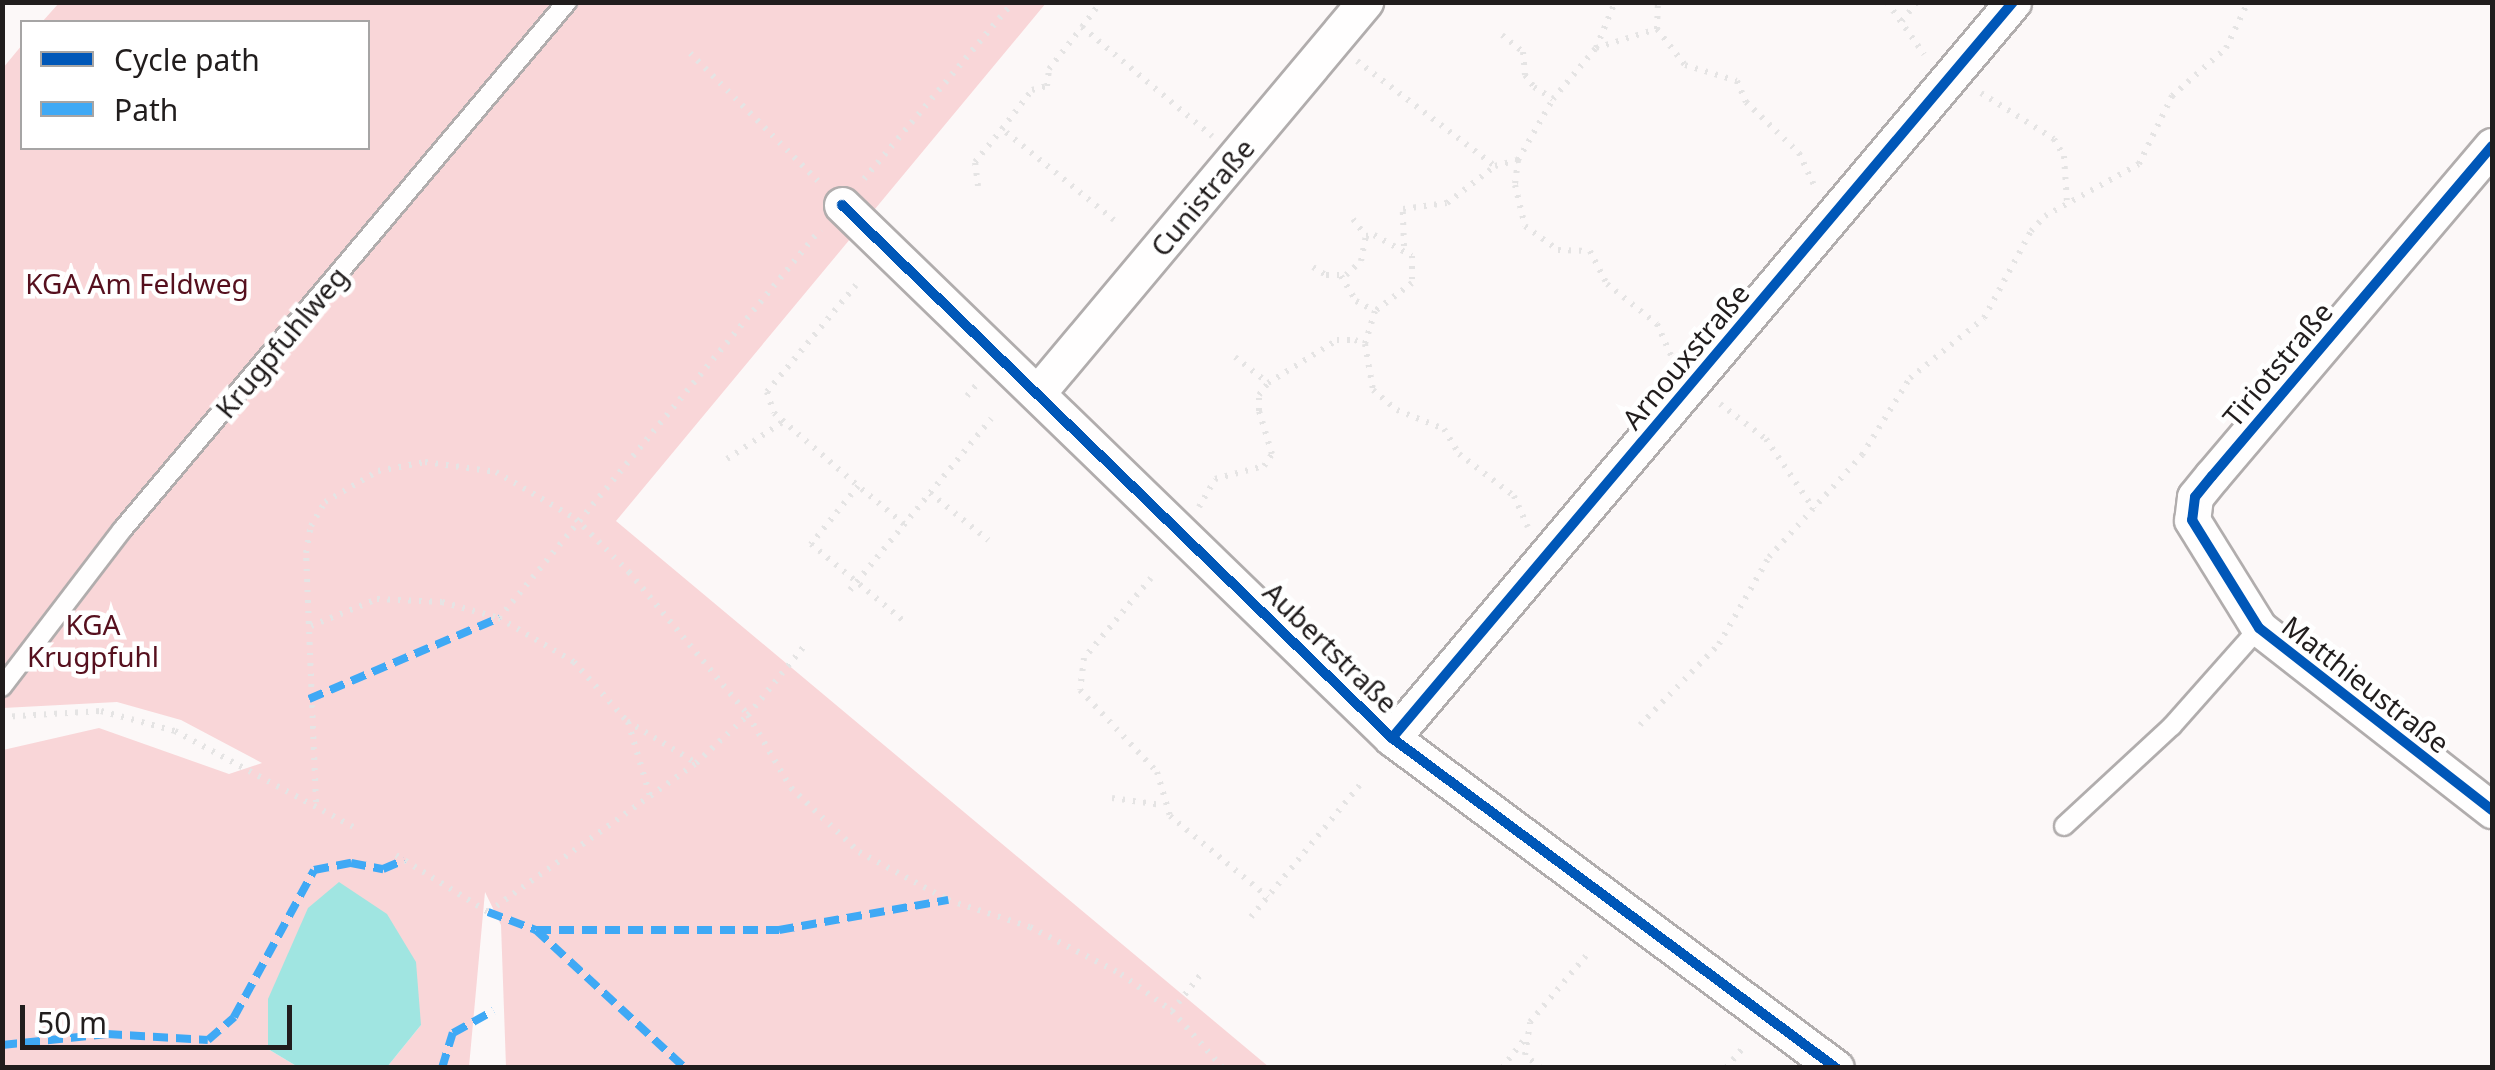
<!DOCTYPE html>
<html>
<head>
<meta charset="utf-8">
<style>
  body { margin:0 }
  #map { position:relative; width:2495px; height:1070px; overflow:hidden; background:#fcf8f8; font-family:"Noto Sans",sans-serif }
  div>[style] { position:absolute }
  .green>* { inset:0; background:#f9d6d8 }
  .water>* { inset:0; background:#a0e5e1 }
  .path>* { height:6px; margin-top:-3px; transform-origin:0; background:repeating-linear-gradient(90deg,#e5e4e4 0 2.5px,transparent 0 10.5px) }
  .roads { filter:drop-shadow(2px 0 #b1adad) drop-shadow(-2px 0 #b1adad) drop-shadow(0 2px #b1adad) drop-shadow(0 -2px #b1adad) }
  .lane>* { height:18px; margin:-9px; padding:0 9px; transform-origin:9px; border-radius:9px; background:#fffefe }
  .street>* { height:35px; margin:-17.5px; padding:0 17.5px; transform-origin:17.5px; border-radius:17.5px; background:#fffefe }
  .quiet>* { height:8px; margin-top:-4px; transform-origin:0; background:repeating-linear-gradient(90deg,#3fa9f5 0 15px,transparent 0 23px) }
  .cycleway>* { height:10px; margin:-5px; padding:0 5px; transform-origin:5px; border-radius:5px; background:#0057b8 }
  span { translate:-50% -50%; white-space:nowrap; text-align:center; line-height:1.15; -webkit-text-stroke:9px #fff; paint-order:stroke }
  .street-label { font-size:28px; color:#211d1d }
  .park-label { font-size:28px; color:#56101e }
  .frame { position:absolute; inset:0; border:5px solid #211d1d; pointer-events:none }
  .legend { position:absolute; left:20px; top:20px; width:350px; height:130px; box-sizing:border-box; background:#fff; border:2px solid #a6a5a5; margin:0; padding:12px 18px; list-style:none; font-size:30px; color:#211d1d }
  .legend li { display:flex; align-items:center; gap:20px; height:50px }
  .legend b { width:50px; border:2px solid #a6a5a5 }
  .scale { position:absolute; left:20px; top:1005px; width:272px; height:45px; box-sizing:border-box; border:5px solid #211d1d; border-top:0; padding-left:12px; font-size:30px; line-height:35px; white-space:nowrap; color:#211d1d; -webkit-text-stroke:8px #fff; paint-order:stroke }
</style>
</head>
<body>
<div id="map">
  <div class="green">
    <div style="clip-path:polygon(59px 3px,1046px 3px,616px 521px,1269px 1067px,506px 1067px,501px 925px,485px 892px,469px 1067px,387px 1067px,421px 1025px,268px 1049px,298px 1067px,3px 1067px,3px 750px,99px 728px,229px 774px,262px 763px,181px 720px,117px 702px,3px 708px,3px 68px,22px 45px,22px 148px,368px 148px,368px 22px,42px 22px)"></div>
  </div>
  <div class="water">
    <div style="clip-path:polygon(339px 882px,387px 914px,416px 962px,421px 1025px,387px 1067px,298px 1067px,268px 1049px,268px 999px,308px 908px)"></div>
  </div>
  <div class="path">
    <div style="left:1887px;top:2px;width:64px;rotate:54.6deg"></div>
    <div style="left:1902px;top:21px;width:24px;rotate:-52deg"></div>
    <div style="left:1082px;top:27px;width:31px;rotate:-53deg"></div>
    <div style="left:1657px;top:29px;width:27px;rotate:-88deg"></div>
    <div style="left:1502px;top:35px;width:27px;rotate:39deg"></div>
    <div style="left:1523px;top:52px;width:23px;rotate:85deg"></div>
    <div style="left:1525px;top:75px;width:15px;rotate:53deg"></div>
    <div style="left:1534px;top:87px;width:22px;rotate:32deg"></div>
    <div style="left:1596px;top:48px;width:64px;rotate:-17.3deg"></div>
    <div style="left:1657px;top:29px;width:46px;rotate:52.1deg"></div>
    <div style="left:1685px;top:65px;width:54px;rotate:17.1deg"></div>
    <div style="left:1737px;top:81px;width:23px;rotate:67deg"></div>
    <div style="left:1746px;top:102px;width:74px;rotate:43.9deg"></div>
    <div style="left:1799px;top:153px;width:38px;rotate:65deg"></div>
    <div style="left:690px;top:53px;width:184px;rotate:45deg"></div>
    <div style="left:1357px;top:61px;width:173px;rotate:37.3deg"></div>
    <div style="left:1981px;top:93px;width:86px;rotate:32.2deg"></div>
    <div style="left:2054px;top:139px;width:20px;rotate:60deg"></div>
    <div style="left:2064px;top:156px;width:47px;rotate:86.3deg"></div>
    <div style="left:1518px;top:160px;width:70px;rotate:-60.2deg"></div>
    <div style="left:1553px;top:99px;width:67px;rotate:-49.9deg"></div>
    <div style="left:1596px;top:48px;width:50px;rotate:-67.6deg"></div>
    <div style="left:864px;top:179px;width:231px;rotate:-49.9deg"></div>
    <div style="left:978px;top:186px;width:24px;rotate:-97deg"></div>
    <div style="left:975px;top:162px;width:43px;rotate:-50.7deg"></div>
    <div style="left:1353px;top:219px;width:21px;rotate:53deg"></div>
    <div style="left:1114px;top:220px;width:144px;rotate:-140.9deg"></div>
    <div style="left:1002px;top:129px;width:49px;rotate:-52.4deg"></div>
    <div style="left:1032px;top:90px;width:16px;rotate:-15deg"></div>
    <div style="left:1047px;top:86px;width:17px;rotate:-83deg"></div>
    <div style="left:1049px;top:69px;width:53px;rotate:-51.8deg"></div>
    <div style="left:1082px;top:27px;width:170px;rotate:40deg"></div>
    <div style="left:1404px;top:246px;width:37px;rotate:-92deg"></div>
    <div style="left:1403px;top:209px;width:44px;rotate:-7.8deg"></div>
    <div style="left:1447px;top:203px;width:61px;rotate:-37.6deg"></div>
    <div style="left:1495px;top:166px;width:24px;rotate:-15deg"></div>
    <div style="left:1518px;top:160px;width:25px;rotate:97deg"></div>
    <div style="left:1515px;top:185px;width:42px;rotate:76.3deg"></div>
    <div style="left:1525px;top:226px;width:41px;rotate:36deg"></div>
    <div style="left:1558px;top:250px;width:32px;rotate:2deg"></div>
    <div style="left:1590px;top:251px;width:37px;rotate:63deg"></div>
    <div style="left:1607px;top:284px;width:64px;rotate:38.7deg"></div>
    <div style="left:1657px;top:324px;width:36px;rotate:66deg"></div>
    <div style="left:1313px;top:267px;width:15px;rotate:32deg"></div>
    <div style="left:1326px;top:275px;width:20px"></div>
    <div style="left:1346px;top:275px;width:21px;rotate:-43deg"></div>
    <div style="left:1361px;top:261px;width:25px;rotate:-79deg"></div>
    <div style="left:1366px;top:236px;width:8px;rotate:-7deg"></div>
    <div style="left:1374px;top:235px;width:43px;rotate:28.9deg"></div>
    <div style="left:1412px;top:256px;width:27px;rotate:90deg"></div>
    <div style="left:1412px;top:283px;width:46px;rotate:142.9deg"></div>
    <div style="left:1375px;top:311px;width:34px;rotate:107deg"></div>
    <div style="left:1341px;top:276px;width:29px;rotate:59deg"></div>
    <div style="left:1356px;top:301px;width:21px;rotate:28deg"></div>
    <div style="left:856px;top:285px;width:139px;rotate:129.8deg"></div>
    <div style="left:767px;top:392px;width:22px;rotate:72deg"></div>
    <div style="left:774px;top:413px;width:111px;rotate:41deg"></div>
    <div style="left:1235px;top:357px;width:42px;rotate:38.2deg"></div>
    <div style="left:967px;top:396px;width:17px;rotate:-50deg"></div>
    <div style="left:1720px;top:404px;width:58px;rotate:37.3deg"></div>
    <div style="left:1766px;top:439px;width:85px;rotate:55.6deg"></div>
    <div style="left:727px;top:459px;width:69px;rotate:-33.7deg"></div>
    <div style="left:930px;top:493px;width:75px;rotate:39deg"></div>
    <div style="left:1199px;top:507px;width:32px;rotate:-60deg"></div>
    <div style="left:1215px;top:479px;width:51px;rotate:-14.9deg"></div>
    <div style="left:1264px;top:466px;width:14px;rotate:-56deg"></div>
    <div style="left:1272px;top:454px;width:45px;rotate:-106.8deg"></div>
    <div style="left:1259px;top:411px;width:16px;rotate:-90deg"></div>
    <div style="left:1259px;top:395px;width:15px;rotate:-53deg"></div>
    <div style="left:1268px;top:383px;width:81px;rotate:-31.9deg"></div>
    <div style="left:1337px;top:340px;width:18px"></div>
    <div style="left:1355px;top:340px;width:11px;rotate:22deg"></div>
    <div style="left:1365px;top:344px;width:47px;rotate:80.1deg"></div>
    <div style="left:1373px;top:390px;width:31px;rotate:40deg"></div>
    <div style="left:1397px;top:410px;width:51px;rotate:22deg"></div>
    <div style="left:1444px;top:429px;width:29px;rotate:59deg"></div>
    <div style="left:1459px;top:454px;width:69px;rotate:37.4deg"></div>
    <div style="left:1514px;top:496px;width:34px;rotate:66deg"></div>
    <div style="left:904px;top:524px;width:60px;rotate:-140.4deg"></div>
    <div style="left:858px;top:486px;width:75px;rotate:129deg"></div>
    <div style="left:811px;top:544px;width:124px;rotate:39.7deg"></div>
    <div style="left:1151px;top:578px;width:104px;rotate:129.9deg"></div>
    <div style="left:1084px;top:658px;width:32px;rotate:97deg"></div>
    <div style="left:1080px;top:690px;width:112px;rotate:46.8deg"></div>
    <div style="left:1157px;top:772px;width:46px;rotate:73.5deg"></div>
    <div style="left:1170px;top:816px;width:127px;rotate:39.6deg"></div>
    <div style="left:850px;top:590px;width:222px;rotate:-50.5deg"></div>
    <div style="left:499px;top:618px;width:504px;rotate:-50.4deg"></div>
    <div style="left:311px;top:626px;width:71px;rotate:-22.2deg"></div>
    <div style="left:377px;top:599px;width:65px;rotate:2.6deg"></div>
    <div style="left:442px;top:602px;width:59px;rotate:15.7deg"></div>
    <div style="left:499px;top:618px;width:87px;rotate:30.4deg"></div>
    <div style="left:574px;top:662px;width:79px;rotate:48.1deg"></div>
    <div style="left:627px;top:721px;width:81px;rotate:31.3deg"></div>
    <div style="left:2px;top:717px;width:99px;rotate:-3.5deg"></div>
    <div style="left:101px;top:711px;width:77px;rotate:15.1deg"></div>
    <div style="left:175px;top:731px;width:204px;rotate:28.3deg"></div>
    <div style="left:628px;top:722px;width:80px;rotate:73.4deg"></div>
    <div style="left:1640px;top:725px;width:113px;rotate:-45.7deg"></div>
    <div style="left:1719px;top:644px;width:100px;rotate:-60.1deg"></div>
    <div style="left:1769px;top:557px;width:138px;rotate:-47.6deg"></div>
    <div style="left:1862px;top:455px;width:91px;rotate:-58.1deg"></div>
    <div style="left:1910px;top:378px;width:95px;rotate:-39deg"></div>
    <div style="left:1984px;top:318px;width:99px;rotate:-61.6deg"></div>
    <div style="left:2031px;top:231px;width:21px;rotate:-47deg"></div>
    <div style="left:2045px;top:216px;width:107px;rotate:-29deg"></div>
    <div style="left:2139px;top:164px;width:76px;rotate:-64.1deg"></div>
    <div style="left:2172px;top:96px;width:72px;rotate:-41.6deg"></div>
    <div style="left:2226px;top:48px;width:51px;rotate:-64.4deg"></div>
    <div style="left:1112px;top:798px;width:50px;rotate:8deg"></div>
    <div style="left:316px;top:802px;width:249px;rotate:-92.3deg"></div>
    <div style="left:306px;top:553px;width:27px;rotate:-80deg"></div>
    <div style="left:311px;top:526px;width:28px;rotate:-60deg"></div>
    <div style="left:325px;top:502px;width:61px;rotate:-30.3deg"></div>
    <div style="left:378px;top:471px;width:48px;rotate:-10.8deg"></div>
    <div style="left:425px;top:462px;width:72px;rotate:8deg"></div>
    <div style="left:496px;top:472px;width:93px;rotate:30.4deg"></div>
    <div style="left:576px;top:519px;width:75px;rotate:45deg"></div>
    <div style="left:629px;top:572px;width:186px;rotate:50.2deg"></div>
    <div style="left:748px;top:715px;width:85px;rotate:59.5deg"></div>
    <div style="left:791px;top:788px;width:93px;rotate:43.3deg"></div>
    <div style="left:859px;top:852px;width:101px;rotate:28.3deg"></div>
    <div style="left:948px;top:900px;width:86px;rotate:18.2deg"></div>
    <div style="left:1030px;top:927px;width:102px;rotate:27.3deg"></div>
    <div style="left:1121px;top:974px;width:63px;rotate:36deg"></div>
    <div style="left:1172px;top:1011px;width:76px;rotate:48.2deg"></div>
    <div style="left:396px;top:855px;width:108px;rotate:31.8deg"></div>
    <div style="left:488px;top:912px;width:256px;rotate:-35.6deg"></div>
    <div style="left:696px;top:763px;width:71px;rotate:-42.7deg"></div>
    <div style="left:748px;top:715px;width:92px;rotate:-50.8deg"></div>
    <div style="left:1251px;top:917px;width:176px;rotate:-50.5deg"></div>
    <div style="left:1172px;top:1011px;width:47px;rotate:-51.9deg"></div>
    <div style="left:1502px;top:1068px;width:34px;rotate:-52deg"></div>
    <div style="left:1541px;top:1068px;width:21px;rotate:-141deg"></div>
    <div style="left:1525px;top:1055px;width:33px;rotate:-81deg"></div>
    <div style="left:1530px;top:1022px;width:93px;rotate:-49.8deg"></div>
    <div style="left:1726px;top:1068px;width:31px;rotate:-50deg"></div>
  </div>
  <div class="roads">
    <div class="lane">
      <div style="left:2px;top:687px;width:198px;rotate:-52.6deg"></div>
      <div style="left:122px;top:530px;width:691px;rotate:-49.88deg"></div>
      <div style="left:2064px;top:826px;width:147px;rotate:-42.8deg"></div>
      <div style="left:2172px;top:726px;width:131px;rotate:-48.4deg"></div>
    </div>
    <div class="street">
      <div style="left:2492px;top:146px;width:433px;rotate:130.3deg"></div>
      <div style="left:2212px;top:476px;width:27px;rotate:129deg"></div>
      <div style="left:2195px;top:497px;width:23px;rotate:97deg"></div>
      <div style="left:2192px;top:520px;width:127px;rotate:58.2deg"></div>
      <div style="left:2259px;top:628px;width:296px;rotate:38deg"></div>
      <div style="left:842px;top:205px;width:766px;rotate:44.1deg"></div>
      <div style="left:1392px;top:738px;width:553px;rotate:36.62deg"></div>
      <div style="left:1039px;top:391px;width:508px;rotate:-50.04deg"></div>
      <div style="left:1392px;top:738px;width:963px;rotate:-49.84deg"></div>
    </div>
  </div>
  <div class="quiet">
    <div style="left:309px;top:699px;width:207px;rotate:-23.1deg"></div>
    <div style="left:488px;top:912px;width:51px;rotate:20.6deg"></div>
    <div style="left:536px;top:930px;width:203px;rotate:42.8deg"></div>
    <div style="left:536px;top:930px;width:243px"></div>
    <div style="left:779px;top:930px;width:172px;rotate:-10.1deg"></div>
    <div style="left:2px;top:1045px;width:106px;rotate:-6deg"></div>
    <div style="left:107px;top:1034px;width:101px;rotate:3.4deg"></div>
    <div style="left:208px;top:1040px;width:35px;rotate:-41deg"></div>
    <div style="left:234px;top:1017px;width:167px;rotate:-61.4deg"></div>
    <div style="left:314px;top:870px;width:38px;rotate:-11deg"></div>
    <div style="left:351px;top:863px;width:33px;rotate:11deg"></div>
    <div style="left:383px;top:869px;width:23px;rotate:-23deg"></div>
    <div style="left:442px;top:1068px;width:37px;rotate:-73deg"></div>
    <div style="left:453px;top:1033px;width:46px;rotate:-28.8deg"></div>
  </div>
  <div class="cycleway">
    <div style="left:2492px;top:146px;width:433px;rotate:130.3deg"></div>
    <div style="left:2212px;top:476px;width:27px;rotate:129deg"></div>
    <div style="left:2195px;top:497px;width:23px;rotate:97deg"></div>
    <div style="left:2192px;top:520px;width:127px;rotate:58.2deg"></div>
    <div style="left:2259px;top:628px;width:296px;rotate:38deg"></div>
    <div style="left:842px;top:205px;width:766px;rotate:44.1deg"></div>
    <div style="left:1392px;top:738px;width:553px;rotate:36.62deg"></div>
    <div style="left:1392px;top:738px;width:963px;rotate:-49.84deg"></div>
  </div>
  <div class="street-label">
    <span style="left:1202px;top:197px;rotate:-50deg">Cunistraße</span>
    <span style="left:281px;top:342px;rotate:-50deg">Krugpfuhlweg</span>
    <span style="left:1685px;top:356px;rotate:-50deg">Arnouxstraße</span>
    <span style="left:2277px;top:364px;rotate:-50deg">Tiriotstraße</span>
    <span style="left:1331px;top:647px;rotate:44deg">Aubertstraße</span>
    <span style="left:2366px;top:684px;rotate:38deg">Matthieustraße</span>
  </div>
  <div class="park-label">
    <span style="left:137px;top:283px">KGA Am Feldweg</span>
    <span style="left:93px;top:640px">KGA<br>Krugpfuhl</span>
  </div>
  <div class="frame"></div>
  <ul class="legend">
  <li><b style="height:12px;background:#0057b8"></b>Cycle path</li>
  <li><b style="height:12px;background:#3fa9f5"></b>Path</li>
  </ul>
  <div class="scale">50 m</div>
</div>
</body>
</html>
